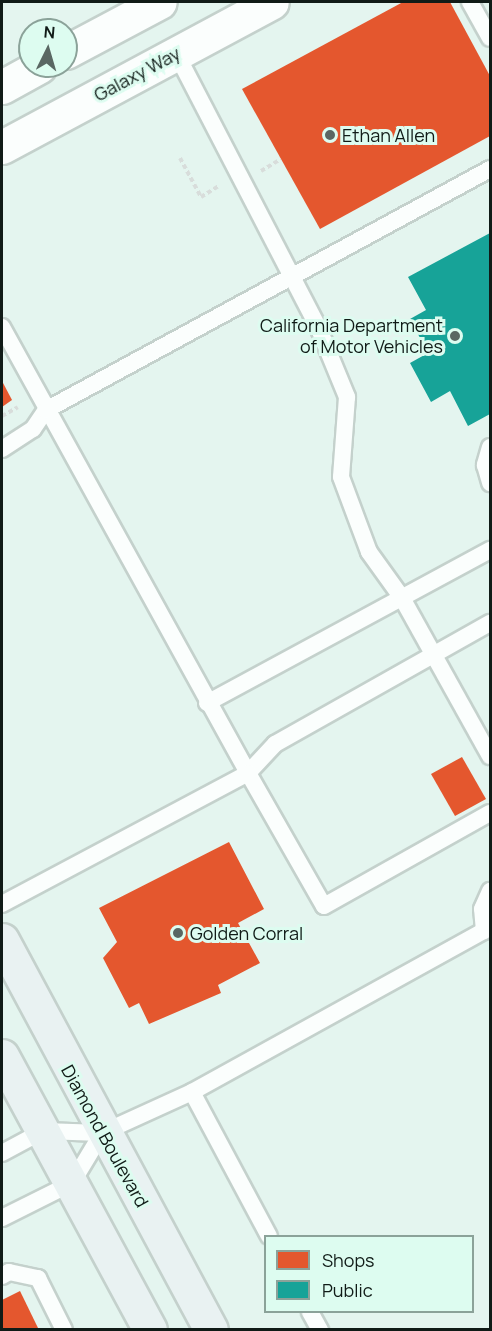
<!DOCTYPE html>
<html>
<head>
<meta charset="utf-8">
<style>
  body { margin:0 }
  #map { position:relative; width:492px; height:1331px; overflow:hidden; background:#e4f5ef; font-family:Manrope,sans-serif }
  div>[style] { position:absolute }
  .shops>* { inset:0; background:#e4572e }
  .public>* { inset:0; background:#17a398 }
  .path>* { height:4px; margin-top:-2px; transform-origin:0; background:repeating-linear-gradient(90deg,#d8dddb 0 4.5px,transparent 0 7.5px) }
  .roads { filter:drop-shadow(2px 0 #c4d1cc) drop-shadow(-2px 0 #c4d1cc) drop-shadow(0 2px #c4d1cc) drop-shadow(0 -2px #c4d1cc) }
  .lane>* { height:16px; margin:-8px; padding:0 8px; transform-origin:8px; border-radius:8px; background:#fbfefd }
  .street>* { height:33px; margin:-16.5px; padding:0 16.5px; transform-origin:16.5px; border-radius:16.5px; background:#fbfefd }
  .secondary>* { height:33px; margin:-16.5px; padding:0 16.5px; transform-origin:16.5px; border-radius:16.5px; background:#e9f2f2 }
  .dots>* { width:16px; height:16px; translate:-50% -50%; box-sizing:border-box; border:3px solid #ddfcf0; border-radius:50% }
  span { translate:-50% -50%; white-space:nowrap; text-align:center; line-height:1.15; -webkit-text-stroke:6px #ddfcf0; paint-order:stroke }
  .street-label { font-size:18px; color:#101b17 }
  .poi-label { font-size:18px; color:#101b17 }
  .left { translate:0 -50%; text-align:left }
  .right { translate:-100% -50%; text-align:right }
  .frame { position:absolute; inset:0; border:3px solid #101b17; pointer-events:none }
  .legend { position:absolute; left:264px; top:1235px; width:210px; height:78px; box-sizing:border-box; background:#ddfcf0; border:2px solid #8ba299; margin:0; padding:8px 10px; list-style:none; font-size:18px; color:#101b17 }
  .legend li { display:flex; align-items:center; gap:12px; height:30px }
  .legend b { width:30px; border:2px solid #8ba299 }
  .north { position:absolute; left:18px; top:18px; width:60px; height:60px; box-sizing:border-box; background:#ddfcf0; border:2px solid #8ba299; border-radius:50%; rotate:5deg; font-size:16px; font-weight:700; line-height:24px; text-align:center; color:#101b17 }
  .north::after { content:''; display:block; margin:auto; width:21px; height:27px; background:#5a6763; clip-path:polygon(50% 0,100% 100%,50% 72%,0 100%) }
</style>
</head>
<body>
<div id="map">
  <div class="shops">
    <div style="clip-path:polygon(403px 2px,450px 2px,490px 76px,490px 136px,320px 229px,242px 89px)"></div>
    <div style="clip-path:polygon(2px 381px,12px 400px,2px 407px)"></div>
    <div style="clip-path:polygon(462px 757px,486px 799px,455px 816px,431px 774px)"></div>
    <div style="clip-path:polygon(229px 842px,264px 909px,238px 923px,260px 963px,218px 985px,221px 993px,149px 1024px,139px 1003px,129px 1008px,103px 958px,117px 942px,99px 908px)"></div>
    <div style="clip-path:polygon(20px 1291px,39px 1330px,2px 1330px,2px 1300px)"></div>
  </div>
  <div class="public">
    <div style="clip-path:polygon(490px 233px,490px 414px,468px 426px,450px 391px,431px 402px,410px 363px,428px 353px,410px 319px,426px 310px,408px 277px)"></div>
  </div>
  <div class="path">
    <div style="left:180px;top:158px;width:44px;rotate:61.7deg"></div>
    <div style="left:201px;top:197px;width:22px;rotate:-32deg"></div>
    <div style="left:261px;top:171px;width:23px;rotate:-31deg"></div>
    <div style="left:2px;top:416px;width:18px;rotate:-29deg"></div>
  </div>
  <div class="roads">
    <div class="lane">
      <div style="left:470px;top:2px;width:41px;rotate:60.9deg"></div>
      <div style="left:176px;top:53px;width:311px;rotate:62.6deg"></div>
      <div style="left:319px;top:329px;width:74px;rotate:67.6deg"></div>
      <div style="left:347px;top:397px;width:80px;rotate:94.3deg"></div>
      <div style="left:341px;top:477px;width:80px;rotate:69.5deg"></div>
      <div style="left:369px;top:552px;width:57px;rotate:54.3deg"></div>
      <div style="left:402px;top:598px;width:181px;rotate:60.9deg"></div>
      <div style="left:2px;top:327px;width:509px;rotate:61.12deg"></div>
      <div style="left:248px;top:773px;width:40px;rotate:-47deg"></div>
      <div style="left:275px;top:744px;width:247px;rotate:-29.4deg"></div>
      <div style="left:490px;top:447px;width:19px;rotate:106deg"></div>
      <div style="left:485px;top:465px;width:19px;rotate:74deg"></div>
      <div style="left:2px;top:449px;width:37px;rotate:-33deg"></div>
      <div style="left:33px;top:429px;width:23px;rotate:-56deg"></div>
      <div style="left:46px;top:410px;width:505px;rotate:-28.49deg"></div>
      <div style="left:207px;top:703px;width:322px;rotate:-28.4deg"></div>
      <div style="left:2px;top:904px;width:279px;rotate:-28deg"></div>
      <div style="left:248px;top:773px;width:153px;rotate:60.3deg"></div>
      <div style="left:324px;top:906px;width:190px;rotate:-29.3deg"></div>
      <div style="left:192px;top:1092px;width:163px;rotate:61.9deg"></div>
      <div style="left:2px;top:1153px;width:47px;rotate:-28.2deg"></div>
      <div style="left:43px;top:1131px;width:59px;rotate:1.9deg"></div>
      <div style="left:102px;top:1133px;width:99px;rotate:-24.5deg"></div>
      <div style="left:192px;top:1092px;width:333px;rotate:-28.9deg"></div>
      <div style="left:484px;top:931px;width:22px;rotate:-95deg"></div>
      <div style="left:482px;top:909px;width:20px;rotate:-66deg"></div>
      <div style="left:2px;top:1218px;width:78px;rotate:-26.6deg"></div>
      <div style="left:72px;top:1183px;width:58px;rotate:-59deg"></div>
      <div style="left:2px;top:1276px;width:8px;rotate:-30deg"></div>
      <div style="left:9px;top:1272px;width:30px;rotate:12deg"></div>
      <div style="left:38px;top:1278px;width:58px;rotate:63.4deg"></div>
      <div style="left:310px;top:1312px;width:21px;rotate:61deg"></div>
    </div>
    <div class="street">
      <div style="left:66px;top:52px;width:106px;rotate:-28deg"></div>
      <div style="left:2px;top:87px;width:43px;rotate:-28.9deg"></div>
      <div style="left:2px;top:147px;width:306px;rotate:-28.2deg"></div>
    </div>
    <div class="secondary">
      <div style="left:2px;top:940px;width:442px;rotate:61.8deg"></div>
      <div style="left:2px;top:1056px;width:311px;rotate:61.6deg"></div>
    </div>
  </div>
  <div class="dots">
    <div style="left:330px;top:135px;background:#5a6763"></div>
    <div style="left:455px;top:336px;background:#5a6763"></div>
    <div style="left:178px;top:933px;background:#5a6763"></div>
  </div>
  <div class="street-label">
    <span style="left:137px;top:74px;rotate:-28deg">Galaxy Way</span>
    <span style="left:105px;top:1136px;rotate:61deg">Diamond Boulevard</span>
  </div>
  <div class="poi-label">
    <span class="left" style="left:342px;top:135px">Ethan Allen</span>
    <span class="right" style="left:443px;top:336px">California Department<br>of Motor Vehicles</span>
    <span class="left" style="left:190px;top:933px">Golden Corral</span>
  </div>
  <div class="frame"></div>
  <ul class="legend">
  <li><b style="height:16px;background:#e4572e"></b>Shops</li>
  <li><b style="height:16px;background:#17a398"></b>Public</li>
  </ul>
  <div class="north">N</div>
</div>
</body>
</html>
